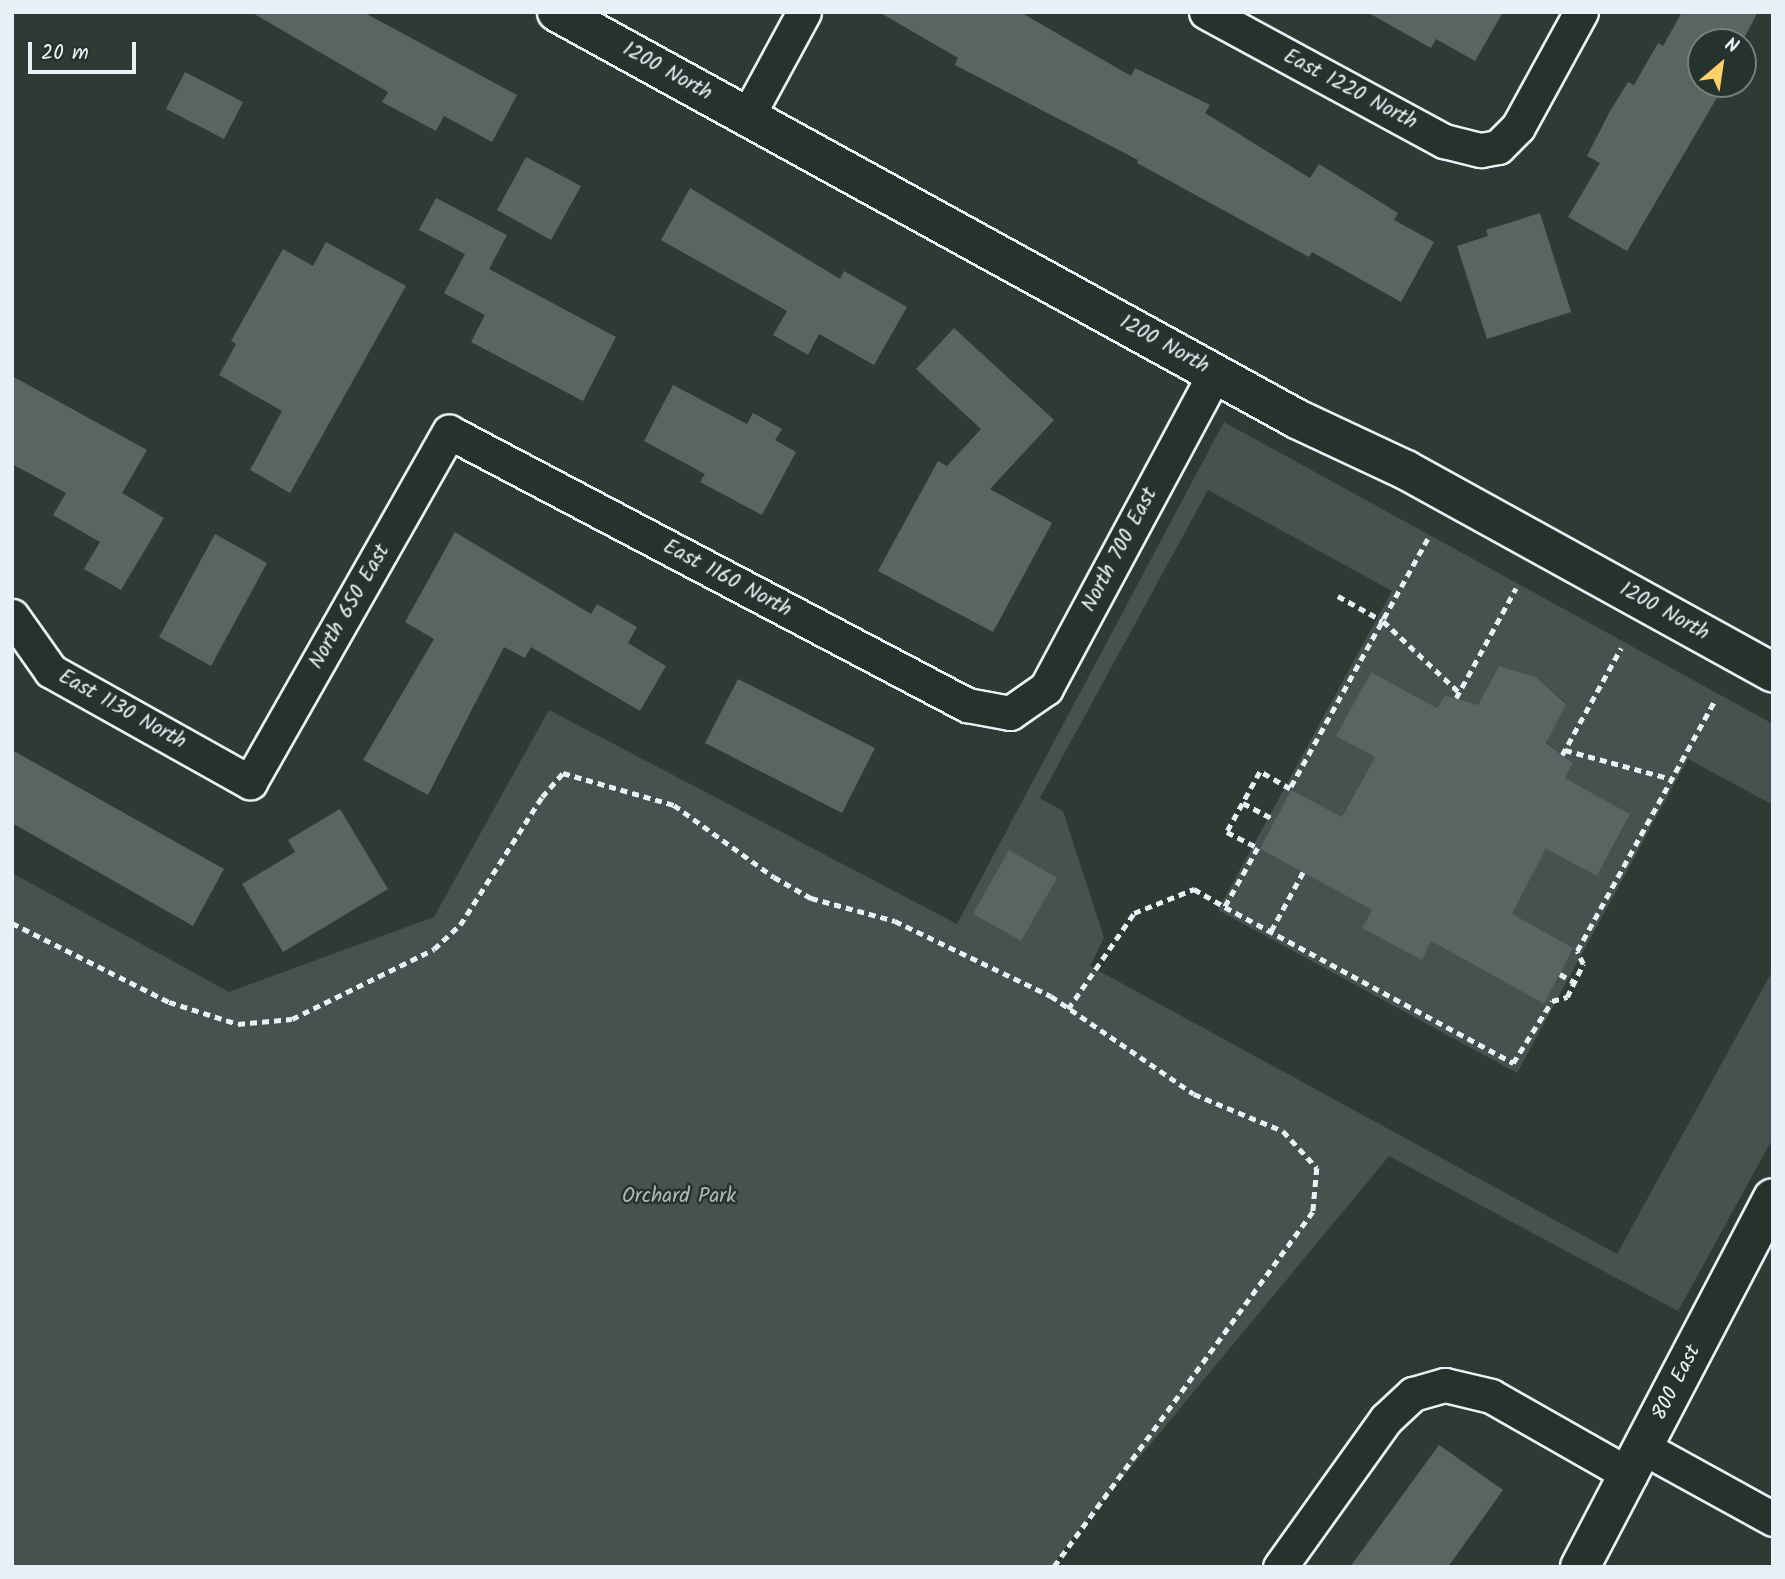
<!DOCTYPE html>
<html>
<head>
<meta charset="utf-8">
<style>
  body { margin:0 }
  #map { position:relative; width:1785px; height:1579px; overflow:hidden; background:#2e3b35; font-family:Kalam,sans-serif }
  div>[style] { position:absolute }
  .green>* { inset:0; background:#45524e }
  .building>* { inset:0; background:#596563 }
  .path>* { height:4.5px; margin-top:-2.25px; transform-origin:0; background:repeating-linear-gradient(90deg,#e8f1f8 0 7px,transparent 0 12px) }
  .roads { filter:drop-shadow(2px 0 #e8f1f8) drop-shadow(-2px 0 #e8f1f8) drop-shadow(0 2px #e8f1f8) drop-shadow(0 -2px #e8f1f8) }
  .minor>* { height:33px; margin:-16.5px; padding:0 16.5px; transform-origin:16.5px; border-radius:16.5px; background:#26332d }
  .tertiary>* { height:38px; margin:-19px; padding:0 19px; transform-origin:19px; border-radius:19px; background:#26332d }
  .secondary>* { height:38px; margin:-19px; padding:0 19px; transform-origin:19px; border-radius:19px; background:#26332d }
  span { translate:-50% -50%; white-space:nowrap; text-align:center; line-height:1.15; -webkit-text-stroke:5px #26332d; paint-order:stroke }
  .street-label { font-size:21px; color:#e8f1f8 }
  .park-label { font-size:21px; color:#afb9bc }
  .frame { position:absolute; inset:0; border:14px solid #e8f1f8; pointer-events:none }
  .north { position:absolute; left:1687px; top:28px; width:70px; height:70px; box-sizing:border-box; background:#26332d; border:2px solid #747f7e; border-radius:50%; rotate:29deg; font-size:19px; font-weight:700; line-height:28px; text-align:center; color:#e8f1f8 }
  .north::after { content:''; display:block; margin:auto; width:24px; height:32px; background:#ffd166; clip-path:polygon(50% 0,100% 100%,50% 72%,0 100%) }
  .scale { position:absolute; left:28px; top:42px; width:108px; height:32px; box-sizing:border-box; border:4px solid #e8f1f8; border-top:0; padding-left:9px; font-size:21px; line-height:24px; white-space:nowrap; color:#e8f1f8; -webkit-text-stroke:5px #26332d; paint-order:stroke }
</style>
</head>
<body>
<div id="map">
  <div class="green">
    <div style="clip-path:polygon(evenodd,1224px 422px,1773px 724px,1773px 805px,1688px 759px,1517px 1073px,1218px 910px,1392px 591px,1208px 490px,1040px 798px,1063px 811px,1104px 938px,1090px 966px,1617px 1254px,1773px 970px,1773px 1138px,1678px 1311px,1389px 1156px,1061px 1552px,1054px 1567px,12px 1567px,12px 873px,229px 992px,434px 917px,549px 710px,957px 924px,1224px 422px,1499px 666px,1536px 677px,1566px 703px,1546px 742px,1573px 763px,1565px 778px,1630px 814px,1597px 876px,1546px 849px,1512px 914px,1544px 1004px,1431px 941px,1422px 959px,1363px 927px,1372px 910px,1260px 849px,1291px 791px,1342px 817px,1375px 757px,1337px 736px,1371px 672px,1437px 708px,1445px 695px,1478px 705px,1499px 666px)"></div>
  </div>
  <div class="building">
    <div style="clip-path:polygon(251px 12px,363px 12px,517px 95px,492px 142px,444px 116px,436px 131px,382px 102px,388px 92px)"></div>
    <div style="clip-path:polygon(879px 12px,1020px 12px,1131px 76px,1135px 68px,1210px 105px,1205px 113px,1310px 178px,1319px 164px,1398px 213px,1394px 220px,1434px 242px,1401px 302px,1312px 252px,1309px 257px,1137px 163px,1138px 160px,955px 65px,958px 58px)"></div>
    <div style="clip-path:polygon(1367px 12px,1503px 12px,1475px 61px,1436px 39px,1431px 48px)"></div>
    <div style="clip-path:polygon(1682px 12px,1758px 12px,1742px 42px,1701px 42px,1701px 84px,1725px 84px,1627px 251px,1568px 217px,1600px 163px,1587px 156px,1609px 113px,1628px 82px,1634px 85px,1658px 43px,1663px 46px)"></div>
    <div style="clip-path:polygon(185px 72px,243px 102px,224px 139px,166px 109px)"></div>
    <div style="clip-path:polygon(526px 157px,581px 186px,551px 240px,497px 210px)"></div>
    <div style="clip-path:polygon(690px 188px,840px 279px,844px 271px,907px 307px,874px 365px,819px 334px,808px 355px,773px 335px,787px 311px,661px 240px)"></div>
    <div style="clip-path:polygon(436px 198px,507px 235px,489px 269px,616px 337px,583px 401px,471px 342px,485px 315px,444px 293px,465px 254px,419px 230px)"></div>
    <div style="clip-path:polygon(1540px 213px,1571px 312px,1487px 339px,1457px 246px,1488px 236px,1486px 230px)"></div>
    <div style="clip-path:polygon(326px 242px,406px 286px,290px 493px,250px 470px,282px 411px,219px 375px,236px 344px,231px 341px,283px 249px,313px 266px)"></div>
    <div style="clip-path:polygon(954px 328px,1054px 420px,990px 489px,1052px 523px,993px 632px,878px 571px,938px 461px,947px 466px,981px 429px,916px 369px)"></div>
    <div style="clip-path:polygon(12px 376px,147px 450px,122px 493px,164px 518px,121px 590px,84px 569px,100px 542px,53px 515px,66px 493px,12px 464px)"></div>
    <div style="clip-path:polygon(673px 385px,747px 424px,753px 413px,782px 429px,775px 440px,796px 452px,762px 515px,700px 482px,705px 474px,644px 441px)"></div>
    <div style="clip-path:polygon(455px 532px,591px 614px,597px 604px,637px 627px,628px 643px,666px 666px,640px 711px,531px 647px,525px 658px,504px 647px,428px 795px,363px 760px,434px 639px,405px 622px)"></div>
    <div style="clip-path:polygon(215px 534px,267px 563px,211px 666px,159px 637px)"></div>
    <div style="clip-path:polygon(1499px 666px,1536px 677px,1566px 704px,1546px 743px,1573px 763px,1565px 778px,1630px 814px,1597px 876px,1546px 849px,1512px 914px,1573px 948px,1544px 1004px,1431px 941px,1422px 960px,1362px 928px,1372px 910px,1260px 849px,1291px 790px,1342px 817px,1375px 757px,1336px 736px,1371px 672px,1437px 708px,1445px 695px,1478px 705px)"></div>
    <div style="clip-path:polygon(738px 679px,875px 748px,842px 813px,705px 743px)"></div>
    <div style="clip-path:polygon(12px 750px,224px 869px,193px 926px,12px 823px)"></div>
    <div style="clip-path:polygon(340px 809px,388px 889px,283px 952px,242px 884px,295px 852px,288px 840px)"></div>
    <div style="clip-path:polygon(1009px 850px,1057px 878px,1021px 941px,973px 914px)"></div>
    <div style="clip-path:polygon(1439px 1445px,1503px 1490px,1448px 1567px,1350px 1567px)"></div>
  </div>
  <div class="path">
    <div style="left:1428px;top:539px;width:286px;rotate:118.9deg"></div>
    <div style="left:1290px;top:789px;width:34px;rotate:-150deg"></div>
    <div style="left:1260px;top:772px;width:68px;rotate:118.8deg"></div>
    <div style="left:1227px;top:832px;width:35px;rotate:27deg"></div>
    <div style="left:1258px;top:848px;width:68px;rotate:119.2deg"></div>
    <div style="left:1225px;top:907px;width:328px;rotate:28.4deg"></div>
    <div style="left:1513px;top:1063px;width:73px;rotate:-57.8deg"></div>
    <div style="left:1552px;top:1001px;width:16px;rotate:-15deg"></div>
    <div style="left:1567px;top:997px;width:37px;rotate:-64deg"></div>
    <div style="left:1583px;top:964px;width:14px;rotate:-115deg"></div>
    <div style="left:1577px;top:951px;width:286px;rotate:-61.2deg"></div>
    <div style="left:1338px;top:596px;width:51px;rotate:29.1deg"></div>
    <div style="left:1383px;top:621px;width:104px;rotate:43.1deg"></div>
    <div style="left:1456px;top:698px;width:125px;rotate:-61.4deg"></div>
    <div style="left:1565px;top:750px;width:111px;rotate:15.2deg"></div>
    <div style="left:1562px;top:755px;width:122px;rotate:-61.1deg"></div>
    <div style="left:1243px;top:803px;width:36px;rotate:28deg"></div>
    <div style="left:12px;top:923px;width:176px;rotate:26.7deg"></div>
    <div style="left:169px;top:1002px;width:72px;rotate:17.7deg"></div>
    <div style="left:238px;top:1024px;width:54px;rotate:-5.3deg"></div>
    <div style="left:292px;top:1019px;width:158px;rotate:-26.2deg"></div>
    <div style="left:434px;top:949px;width:35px;rotate:-43deg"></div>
    <div style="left:460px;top:925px;width:152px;rotate:-57.4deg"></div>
    <div style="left:542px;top:797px;width:32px;rotate:-49deg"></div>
    <div style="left:563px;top:773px;width:116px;rotate:16.1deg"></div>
    <div style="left:674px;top:805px;width:123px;rotate:35.8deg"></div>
    <div style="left:774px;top:877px;width:43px;rotate:29.6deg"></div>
    <div style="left:811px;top:898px;width:87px;rotate:15.3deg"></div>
    <div style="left:895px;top:921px;width:173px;rotate:25.7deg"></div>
    <div style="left:1051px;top:996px;width:173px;rotate:34.4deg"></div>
    <div style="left:1194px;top:1094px;width:96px;rotate:22.6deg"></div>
    <div style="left:1283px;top:1131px;width:50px;rotate:47.4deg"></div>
    <div style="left:1317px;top:1168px;width:44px;rotate:95.2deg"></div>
    <div style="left:1313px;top:1212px;width:439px;rotate:126.1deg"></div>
    <div style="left:1271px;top:931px;width:67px;rotate:-61.5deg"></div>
    <div style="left:1560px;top:974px;width:16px;rotate:30deg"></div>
    <div style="left:1068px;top:1009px;width:116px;rotate:-55.5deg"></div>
    <div style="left:1134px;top:913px;width:65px;rotate:-21.8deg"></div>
    <div style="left:1194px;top:889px;width:36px;rotate:30deg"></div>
  </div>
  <div class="roads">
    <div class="minor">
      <div style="left:1206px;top:12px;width:271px;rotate:28.5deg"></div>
      <div style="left:1444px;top:141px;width:38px;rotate:14deg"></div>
      <div style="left:1481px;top:150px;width:17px;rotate:-10deg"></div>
      <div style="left:1498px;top:147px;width:28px;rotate:-45deg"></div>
      <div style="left:1518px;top:127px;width:131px;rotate:-61.3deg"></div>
      <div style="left:747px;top:117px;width:119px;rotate:-61.5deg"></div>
      <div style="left:12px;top:616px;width:67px;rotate:54.7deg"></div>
      <div style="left:51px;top:671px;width:228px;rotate:29.2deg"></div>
      <div style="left:250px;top:782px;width:403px;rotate:-60.4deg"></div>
      <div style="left:449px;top:432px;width:586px;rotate:27.79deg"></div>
      <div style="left:967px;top:705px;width:44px;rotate:10.5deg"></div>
      <div style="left:1010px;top:713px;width:44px;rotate:-34.8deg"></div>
      <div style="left:1046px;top:688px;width:357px;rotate:-61.8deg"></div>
      <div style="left:1644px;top:1448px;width:147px;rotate:28.8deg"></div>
      <div style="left:1280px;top:1567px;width:182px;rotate:-54.4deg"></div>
      <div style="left:1386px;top:1419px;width:37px;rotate:-43deg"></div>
      <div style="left:1413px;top:1394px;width:33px;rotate:-16deg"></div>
      <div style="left:1445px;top:1385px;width:47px;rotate:13.4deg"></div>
      <div style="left:1491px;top:1396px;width:160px;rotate:29.6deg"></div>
    </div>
    <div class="tertiary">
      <div style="left:557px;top:12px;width:845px;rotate:28.81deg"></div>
      <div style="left:1297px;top:419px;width:120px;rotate:25.1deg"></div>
      <div style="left:1406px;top:470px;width:419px;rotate:28.9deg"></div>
    </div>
    <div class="secondary">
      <div style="left:1580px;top:1567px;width:416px;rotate:-62.4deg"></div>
    </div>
  </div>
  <div class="street-label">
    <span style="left:667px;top:72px;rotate:29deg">1200 North</span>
    <span style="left:1350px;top:90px;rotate:28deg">East 1220 North</span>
    <span style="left:1164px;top:345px;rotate:29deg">1200 North</span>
    <span style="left:1120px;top:550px;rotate:-62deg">North 700 East</span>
    <span style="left:727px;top:579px;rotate:28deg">East 1160 North</span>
    <span style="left:350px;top:607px;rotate:-60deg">North 650 East</span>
    <span style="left:1664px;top:612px;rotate:29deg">1200 North</span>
    <span style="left:122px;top:710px;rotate:29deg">East 1130 North</span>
    <span style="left:1677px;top:1383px;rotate:-63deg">800 East</span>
  </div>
  <div class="park-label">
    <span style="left:679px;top:1197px">Orchard Park</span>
  </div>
  <div class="frame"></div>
  <div class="north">N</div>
  <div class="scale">20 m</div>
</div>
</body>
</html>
